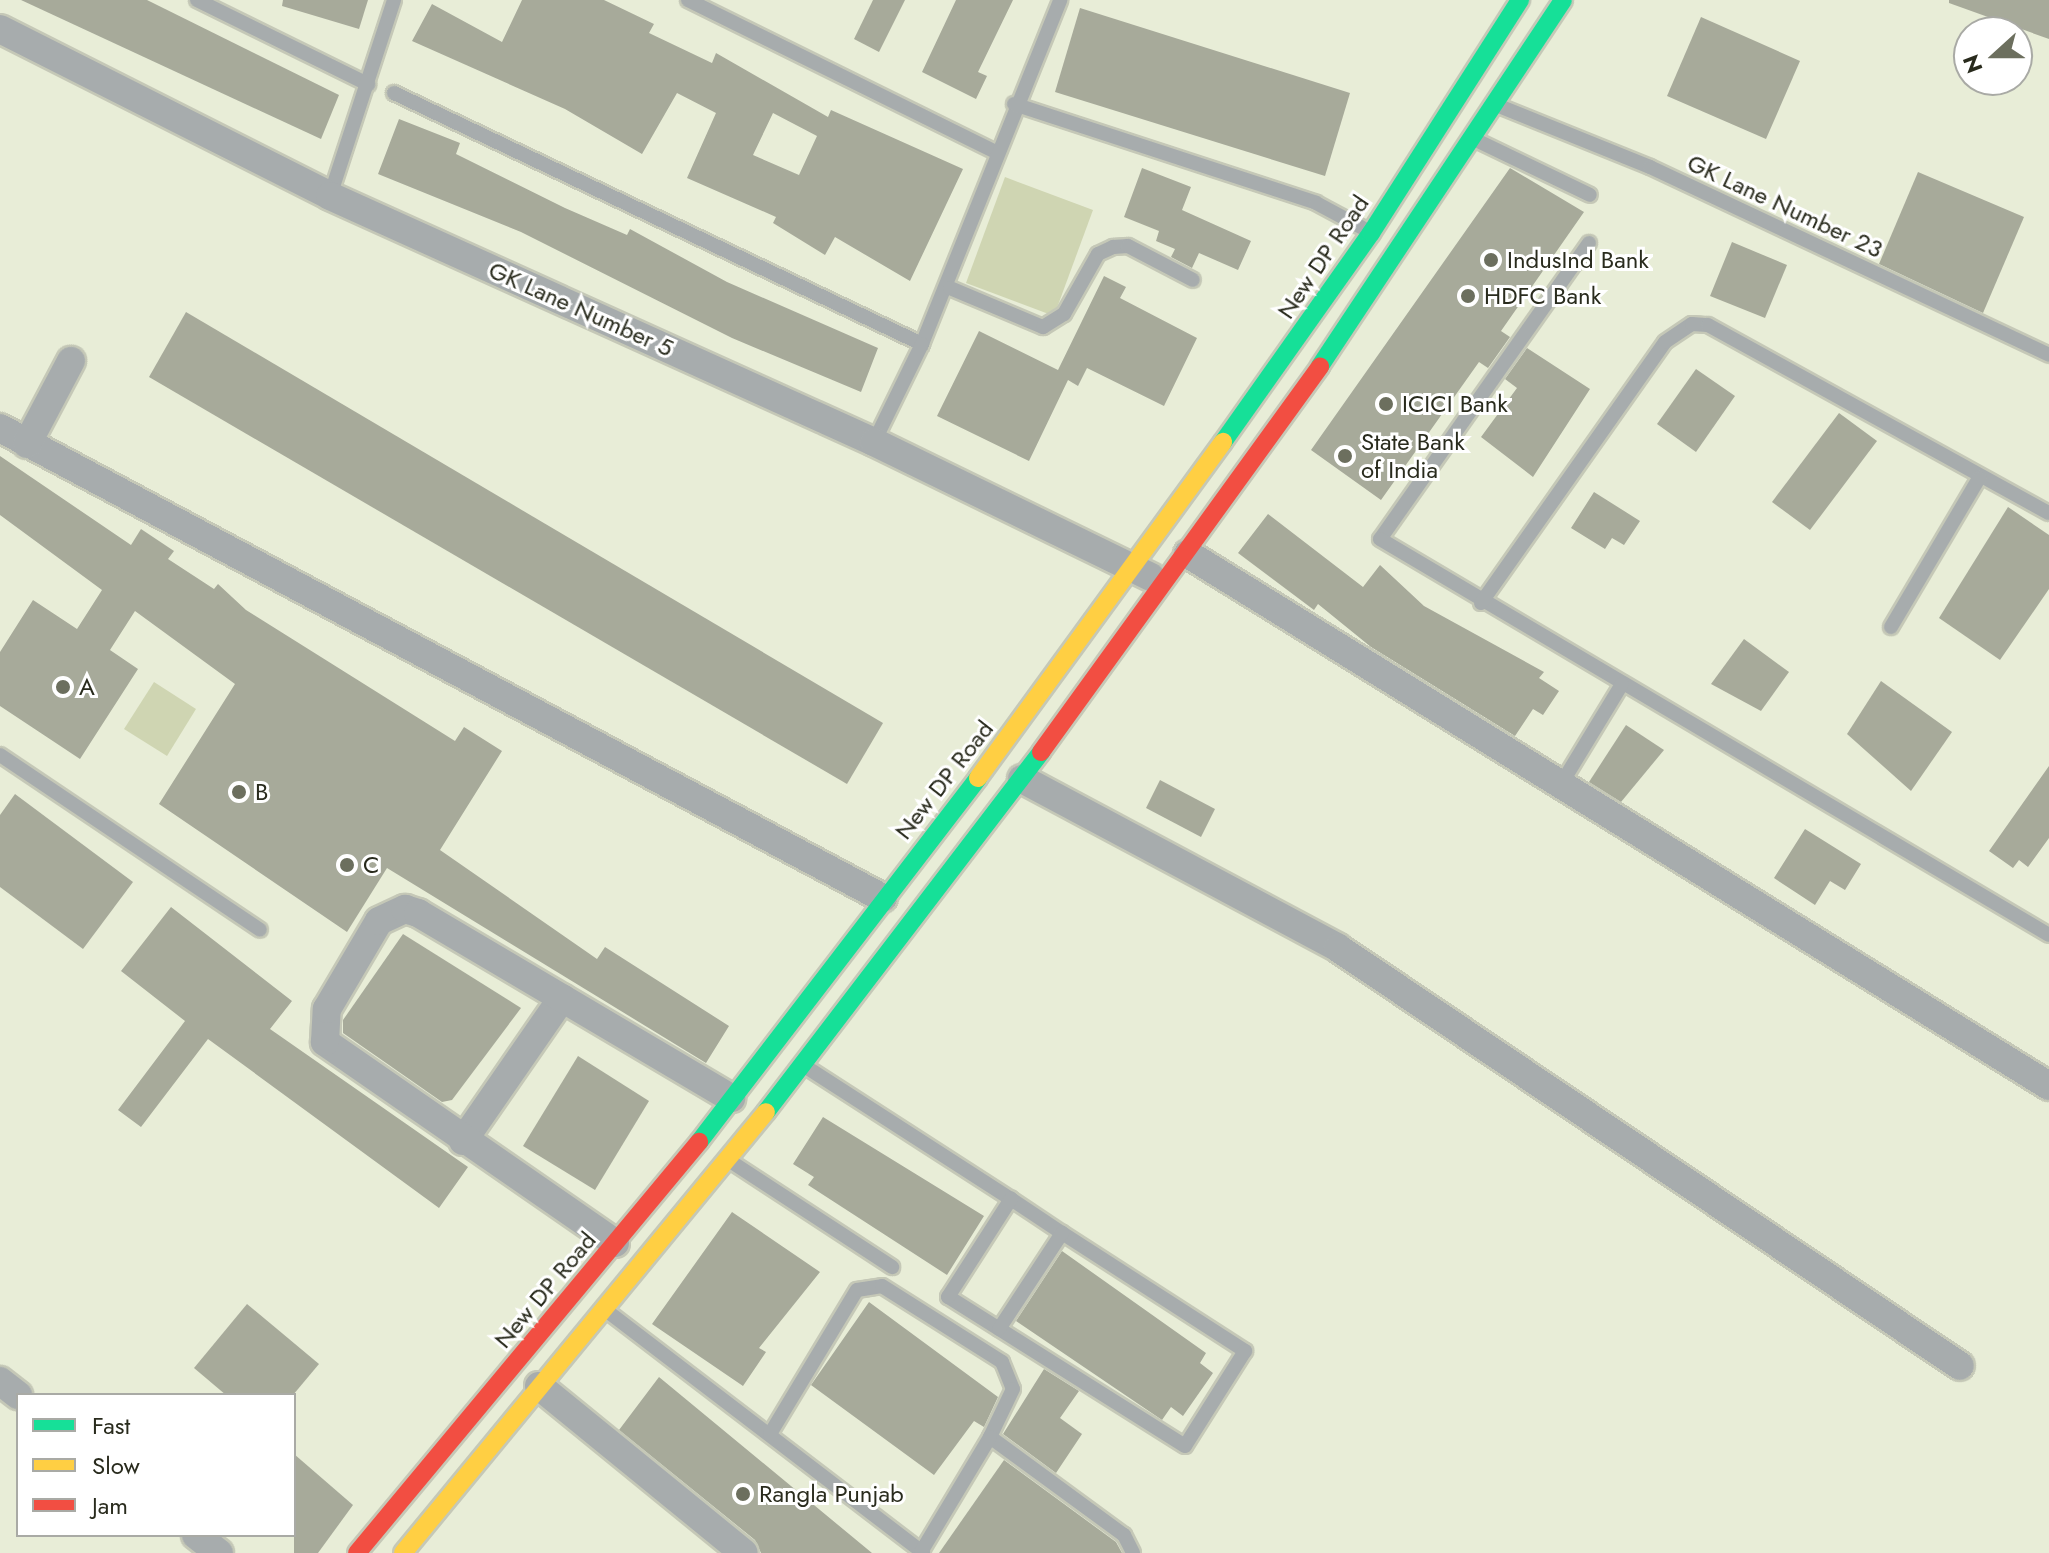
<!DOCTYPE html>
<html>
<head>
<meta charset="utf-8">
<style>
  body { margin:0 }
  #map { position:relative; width:2049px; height:1553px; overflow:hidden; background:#e8edd7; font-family:Jost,sans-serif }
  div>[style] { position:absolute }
  .green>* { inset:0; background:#cfd5b2 }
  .building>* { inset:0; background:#a7aa9a }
  .roads { filter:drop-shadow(2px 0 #c5c8b7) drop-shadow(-2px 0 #c5c8b7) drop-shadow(0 2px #c5c8b7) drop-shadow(0 -2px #c5c8b7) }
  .lane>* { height:14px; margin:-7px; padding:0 7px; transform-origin:7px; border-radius:7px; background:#a7acad }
  .street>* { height:28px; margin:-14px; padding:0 14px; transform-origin:14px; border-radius:14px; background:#a7acad }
  .fast>* { height:18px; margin:-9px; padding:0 9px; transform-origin:9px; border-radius:9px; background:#16e098 }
  .slow>* { height:18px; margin:-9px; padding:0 9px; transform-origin:9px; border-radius:9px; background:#ffcf43 }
  .jam>* { height:18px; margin:-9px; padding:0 9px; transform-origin:9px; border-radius:9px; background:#f24e42 }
  .dots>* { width:22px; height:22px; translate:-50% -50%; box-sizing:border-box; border:4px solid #fff; border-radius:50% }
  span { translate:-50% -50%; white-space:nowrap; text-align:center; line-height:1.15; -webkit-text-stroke:6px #fff; paint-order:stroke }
  .street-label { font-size:24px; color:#292b1d }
  .poi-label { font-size:24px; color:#292b1d }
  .left { translate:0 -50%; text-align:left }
  .legend { position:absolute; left:16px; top:1393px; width:280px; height:144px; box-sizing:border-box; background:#fff; border:2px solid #a9aaa5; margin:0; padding:10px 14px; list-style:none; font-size:24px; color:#292b1d }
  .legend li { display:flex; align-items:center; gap:16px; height:40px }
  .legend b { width:40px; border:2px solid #a9aaa5 }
  .north { position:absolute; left:1953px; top:16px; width:80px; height:80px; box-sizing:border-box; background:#fff; border:2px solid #a9aaa5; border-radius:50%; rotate:249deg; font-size:22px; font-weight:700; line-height:32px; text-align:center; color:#292b1d }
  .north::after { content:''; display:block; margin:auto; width:28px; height:36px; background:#6c6f5e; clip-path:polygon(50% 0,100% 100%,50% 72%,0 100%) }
</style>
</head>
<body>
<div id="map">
  <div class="green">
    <div style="clip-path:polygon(1005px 177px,1093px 210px,1054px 316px,966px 283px)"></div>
    <div style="clip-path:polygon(154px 682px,196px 709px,167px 756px,124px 729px)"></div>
  </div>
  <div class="building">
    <div style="clip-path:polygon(21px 0,147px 0,339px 95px,321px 139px)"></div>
    <div style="clip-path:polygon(283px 0,368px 0,359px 29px,282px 6px)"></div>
    <div style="clip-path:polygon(evenodd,522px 0,604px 0,654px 24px,649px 33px,712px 63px,716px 53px,828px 117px,831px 110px,963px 169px,910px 281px,835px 237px,825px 255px,773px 223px,776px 217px,687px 178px,716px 113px,677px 93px,642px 154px,565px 109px,412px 41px,432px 4px,502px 42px,522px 0,773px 113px,817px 136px,799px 175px,753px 155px,773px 113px)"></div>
    <div style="clip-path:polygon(873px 0,905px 0,879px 52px,854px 39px)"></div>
    <div style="clip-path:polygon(956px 0,1013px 0,978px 72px,987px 76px,976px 99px,922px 72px)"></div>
    <div style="clip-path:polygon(1949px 0,2049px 0,2049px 39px,1949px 3px)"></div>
    <div style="clip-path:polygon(1080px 8px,1350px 93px,1325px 176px,1055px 92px)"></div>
    <div style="clip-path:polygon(1701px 17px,1800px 61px,1766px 139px,1667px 96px)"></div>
    <div style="clip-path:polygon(399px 119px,460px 143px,456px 154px,565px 208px,627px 235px,630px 229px,727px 282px,878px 348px,861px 392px,732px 338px,521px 232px,378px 174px)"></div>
    <div style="clip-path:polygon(1142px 168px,1191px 187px,1182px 210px,1251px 241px,1238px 270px,1199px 253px,1192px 268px,1171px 257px,1175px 249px,1156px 241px,1159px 231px,1124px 217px)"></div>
    <div style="clip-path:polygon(1510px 168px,1584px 212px,1501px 331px,1510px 337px,1488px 368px,1479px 362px,1381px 500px,1311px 450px)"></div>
    <div style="clip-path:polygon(1918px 172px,2024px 217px,1983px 313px,1879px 264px)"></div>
    <div style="clip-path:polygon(1732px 242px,1787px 265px,1765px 318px,1710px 296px)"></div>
    <div style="clip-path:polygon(1104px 276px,1126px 287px,1120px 298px,1197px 338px,1164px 406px,1087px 368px,1078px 386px,1068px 380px,1029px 461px,937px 416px,979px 331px,1058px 370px)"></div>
    <div style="clip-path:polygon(186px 312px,883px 723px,847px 784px,149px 377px)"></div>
    <div style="clip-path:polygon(1527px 348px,1590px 389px,1533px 477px,1481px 437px,1517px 388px,1505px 379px)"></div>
    <div style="clip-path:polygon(1696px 369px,1735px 396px,1696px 452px,1657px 424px)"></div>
    <div style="clip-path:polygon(1839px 413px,1877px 441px,1810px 530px,1772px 502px)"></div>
    <div style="clip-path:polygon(0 456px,131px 545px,141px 529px,174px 551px,168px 559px,214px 589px,218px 584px,246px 610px,455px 741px,464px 727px,502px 751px,440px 850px,597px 959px,605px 947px,729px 1026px,706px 1063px,387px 868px,347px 932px,159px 804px,235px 684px,135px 611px,110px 650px,138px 669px,80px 759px,0 706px,0 652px,33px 600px,77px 629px,102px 590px,0 515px)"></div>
    <div style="clip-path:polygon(1594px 492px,1640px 521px,1624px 545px,1612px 538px,1605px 549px,1571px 528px)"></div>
    <div style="clip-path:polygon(2008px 507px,2049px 535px,2049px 589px,2000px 660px,1939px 618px)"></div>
    <div style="clip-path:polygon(1268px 514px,1363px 587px,1380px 565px,1424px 606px,1544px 672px,1539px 678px,1559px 691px,1543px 715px,1533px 709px,1515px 736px,1371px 647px,1318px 604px,1314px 610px,1238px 553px)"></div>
    <div style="clip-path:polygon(1744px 639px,1789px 672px,1761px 711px,1711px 684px)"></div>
    <div style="clip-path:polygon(1881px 681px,1952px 732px,1911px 791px,1847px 734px)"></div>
    <div style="clip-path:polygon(1626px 725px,1664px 750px,1621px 802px,1589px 782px)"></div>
    <div style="clip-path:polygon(2049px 766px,2049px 838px,2028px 867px,2019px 860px,2013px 868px,1989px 851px)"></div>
    <div style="clip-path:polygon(1160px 780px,1215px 809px,1201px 837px,1146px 808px)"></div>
    <div style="clip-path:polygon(15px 794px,133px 882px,83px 949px,0 887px,0 815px)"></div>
    <div style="clip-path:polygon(1805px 829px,1861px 864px,1845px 890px,1830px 881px,1815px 905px,1774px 878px)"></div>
    <div style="clip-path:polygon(171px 907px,292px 1001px,270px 1029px,468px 1167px,439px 1208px,208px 1039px,141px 1127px,118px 1110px,185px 1021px,121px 971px)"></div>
    <div style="clip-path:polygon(403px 934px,521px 1008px,452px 1100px,442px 1102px,343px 1033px,343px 1020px)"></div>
    <div style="clip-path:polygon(578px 1056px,649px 1101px,595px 1190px,523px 1146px)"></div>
    <div style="clip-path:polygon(823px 1117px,984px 1216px,947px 1275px,808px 1185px,814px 1177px,793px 1164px)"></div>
    <div style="clip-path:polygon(732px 1212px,820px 1272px,759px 1348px,766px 1352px,743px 1386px,652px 1324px)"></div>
    <div style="clip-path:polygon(1062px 1251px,1206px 1353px,1200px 1363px,1213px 1373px,1183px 1416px,1171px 1407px,1162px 1420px,1016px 1321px)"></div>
    <div style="clip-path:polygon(869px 1302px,998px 1397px,984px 1427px,974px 1421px,934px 1475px,811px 1385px)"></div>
    <div style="clip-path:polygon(247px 1304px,319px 1364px,293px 1395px,226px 1395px,194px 1368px)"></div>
    <div style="clip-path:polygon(1044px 1369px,1079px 1391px,1060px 1418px,1082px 1434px,1056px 1473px,1003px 1434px)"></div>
    <div style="clip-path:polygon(659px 1377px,872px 1553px,761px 1553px,755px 1540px,619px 1430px)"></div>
    <div style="clip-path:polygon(294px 1454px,353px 1505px,318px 1553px,294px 1553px)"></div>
    <div style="clip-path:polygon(1004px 1460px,1116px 1542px,1122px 1553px,939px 1553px)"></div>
  </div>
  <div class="roads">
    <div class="lane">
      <div style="left:197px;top:0;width:191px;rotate:26.2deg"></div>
      <div style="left:688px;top:0;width:343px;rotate:26.3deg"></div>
      <div style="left:394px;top:93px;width:585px;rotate:25.43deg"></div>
      <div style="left:922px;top:344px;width:371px;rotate:-68.1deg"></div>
      <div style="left:1014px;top:104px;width:318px;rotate:18.1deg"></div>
      <div style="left:1316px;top:203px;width:61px;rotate:28.2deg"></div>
      <div style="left:1499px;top:106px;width:163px;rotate:22deg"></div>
      <div style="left:1650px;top:167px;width:441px;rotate:25.2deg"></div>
      <div style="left:1478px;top:141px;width:124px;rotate:25.7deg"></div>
      <div style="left:330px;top:196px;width:206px;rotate:-71.9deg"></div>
      <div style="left:1589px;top:243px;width:362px;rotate:125.2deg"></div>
      <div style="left:1380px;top:539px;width:777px;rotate:30.62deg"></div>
      <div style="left:950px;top:288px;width:101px;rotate:22.8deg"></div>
      <div style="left:1043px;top:327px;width:25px;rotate:-32deg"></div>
      <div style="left:1064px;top:314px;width:69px;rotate:-60.5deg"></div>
      <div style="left:1098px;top:254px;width:17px;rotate:-25deg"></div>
      <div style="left:1113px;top:247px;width:15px;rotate:-4deg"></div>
      <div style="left:1128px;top:246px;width:73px;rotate:27.6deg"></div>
      <div style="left:874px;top:442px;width:109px;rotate:-63.9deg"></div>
      <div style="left:1481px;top:603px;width:319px;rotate:-54.8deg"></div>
      <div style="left:1665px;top:342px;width:32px;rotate:-34deg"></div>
      <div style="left:1692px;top:324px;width:16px;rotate:4deg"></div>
      <div style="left:1708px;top:325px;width:389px;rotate:28.9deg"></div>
      <div style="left:1891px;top:627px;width:173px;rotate:-59.4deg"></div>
      <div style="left:0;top:755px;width:313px;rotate:33.9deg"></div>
      <div style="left:1560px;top:786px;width:119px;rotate:-58.7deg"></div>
      <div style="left:803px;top:1065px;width:247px;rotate:32.8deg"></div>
      <div style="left:1011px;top:1199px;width:61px;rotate:33.7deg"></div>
      <div style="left:1062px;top:1233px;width:218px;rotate:32.8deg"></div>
      <div style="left:1245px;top:1351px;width:112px;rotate:122.3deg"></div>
      <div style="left:1185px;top:1446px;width:280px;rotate:-147.8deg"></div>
      <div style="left:948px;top:1297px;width:117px;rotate:-57.3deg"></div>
      <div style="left:730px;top:1161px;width:194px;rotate:33.2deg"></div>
      <div style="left:607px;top:1311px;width:398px;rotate:37.4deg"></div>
      <div style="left:999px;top:1329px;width:115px;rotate:-56.7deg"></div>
      <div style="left:770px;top:1434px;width:168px;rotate:-58.9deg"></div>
      <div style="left:857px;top:1290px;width:25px;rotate:-9deg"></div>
      <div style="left:882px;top:1286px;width:142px;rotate:32.3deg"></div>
      <div style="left:1002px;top:1362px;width:29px;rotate:68deg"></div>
      <div style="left:1013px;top:1389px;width:53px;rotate:115.6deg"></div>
      <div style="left:990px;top:1437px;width:166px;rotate:36.2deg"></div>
      <div style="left:1124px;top:1535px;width:20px;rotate:63deg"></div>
      <div style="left:921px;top:1552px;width:134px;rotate:-59deg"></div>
    </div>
    <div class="street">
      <div style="left:0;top:29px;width:370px;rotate:26.8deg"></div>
      <div style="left:330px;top:196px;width:597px;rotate:24.33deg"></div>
      <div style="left:874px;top:442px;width:308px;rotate:26deg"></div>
      <div style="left:0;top:428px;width:1000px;rotate:28.03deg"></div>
      <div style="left:27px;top:444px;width:94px;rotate:-62.1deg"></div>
      <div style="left:1188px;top:554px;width:1012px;rotate:31.71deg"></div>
      <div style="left:1022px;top:779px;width:358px;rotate:28.1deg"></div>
      <div style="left:1338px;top:948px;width:749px;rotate:33.9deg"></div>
      <div style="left:463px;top:1141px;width:174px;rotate:-55.3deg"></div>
      <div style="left:615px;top:1243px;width:353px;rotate:-145.3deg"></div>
      <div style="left:325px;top:1042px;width:33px;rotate:-87deg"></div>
      <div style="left:327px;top:1009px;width:102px;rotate:-59.4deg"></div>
      <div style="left:379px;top:921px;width:29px;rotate:-25deg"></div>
      <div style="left:405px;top:909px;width:14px;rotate:17deg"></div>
      <div style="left:418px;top:913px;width:364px;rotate:30.6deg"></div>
      <div style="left:0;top:1381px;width:23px;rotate:38deg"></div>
      <div style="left:539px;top:1386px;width:264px;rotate:39.2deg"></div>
      <div style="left:196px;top:1535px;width:29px;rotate:38deg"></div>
    </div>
    <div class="fast">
      <div style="left:1320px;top:366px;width:439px;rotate:-56.4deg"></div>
      <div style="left:1223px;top:442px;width:256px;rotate:-54.7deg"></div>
      <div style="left:1371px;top:233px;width:277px;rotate:-57.4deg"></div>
      <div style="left:766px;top:1112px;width:453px;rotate:-52.6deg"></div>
      <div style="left:699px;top:1142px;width:459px;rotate:-52.5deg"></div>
    </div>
    <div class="slow">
      <div style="left:978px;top:778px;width:416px;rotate:-53.9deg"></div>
      <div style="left:403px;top:1553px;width:571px;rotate:-50.54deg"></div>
    </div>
    <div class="jam">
      <div style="left:1041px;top:752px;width:476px;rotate:-54.1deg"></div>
      <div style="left:357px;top:1553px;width:535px;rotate:-50.24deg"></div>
    </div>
  </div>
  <div class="dots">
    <div style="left:1491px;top:260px;background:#6c6f5e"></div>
    <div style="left:1468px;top:296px;background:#6c6f5e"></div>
    <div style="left:1386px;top:404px;background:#6c6f5e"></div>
    <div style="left:1345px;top:456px;background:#6c6f5e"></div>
    <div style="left:63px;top:687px;background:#6c6f5e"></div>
    <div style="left:239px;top:792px;background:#6c6f5e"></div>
    <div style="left:347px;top:865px;background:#6c6f5e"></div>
    <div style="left:743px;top:1494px;background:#6c6f5e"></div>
  </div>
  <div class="street-label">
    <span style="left:1785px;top:206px;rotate:25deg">GK Lane Number 23</span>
    <span style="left:1323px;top:257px;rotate:-56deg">New DP Road</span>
    <span style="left:581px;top:309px;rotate:24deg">GK Lane Number 5</span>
    <span style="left:944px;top:780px;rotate:-52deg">New DP Road</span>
    <span style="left:545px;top:1290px;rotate:-50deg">New DP Road</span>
  </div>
  <div class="poi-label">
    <span class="left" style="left:1507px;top:260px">IndusInd Bank</span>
    <span class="left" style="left:1484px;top:296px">HDFC Bank</span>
    <span class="left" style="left:1402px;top:404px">ICICI Bank</span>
    <span class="left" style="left:1361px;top:456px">State Bank<br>of India</span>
    <span class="left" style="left:79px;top:687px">A</span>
    <span class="left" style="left:255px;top:792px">B</span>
    <span class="left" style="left:363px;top:865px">C</span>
    <span class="left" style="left:759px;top:1494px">Rangla Punjab</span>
  </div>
  <ul class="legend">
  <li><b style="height:10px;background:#16e098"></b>Fast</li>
  <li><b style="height:10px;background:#ffcf43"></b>Slow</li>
  <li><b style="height:10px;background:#f24e42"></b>Jam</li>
  </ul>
  <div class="north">N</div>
</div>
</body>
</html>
